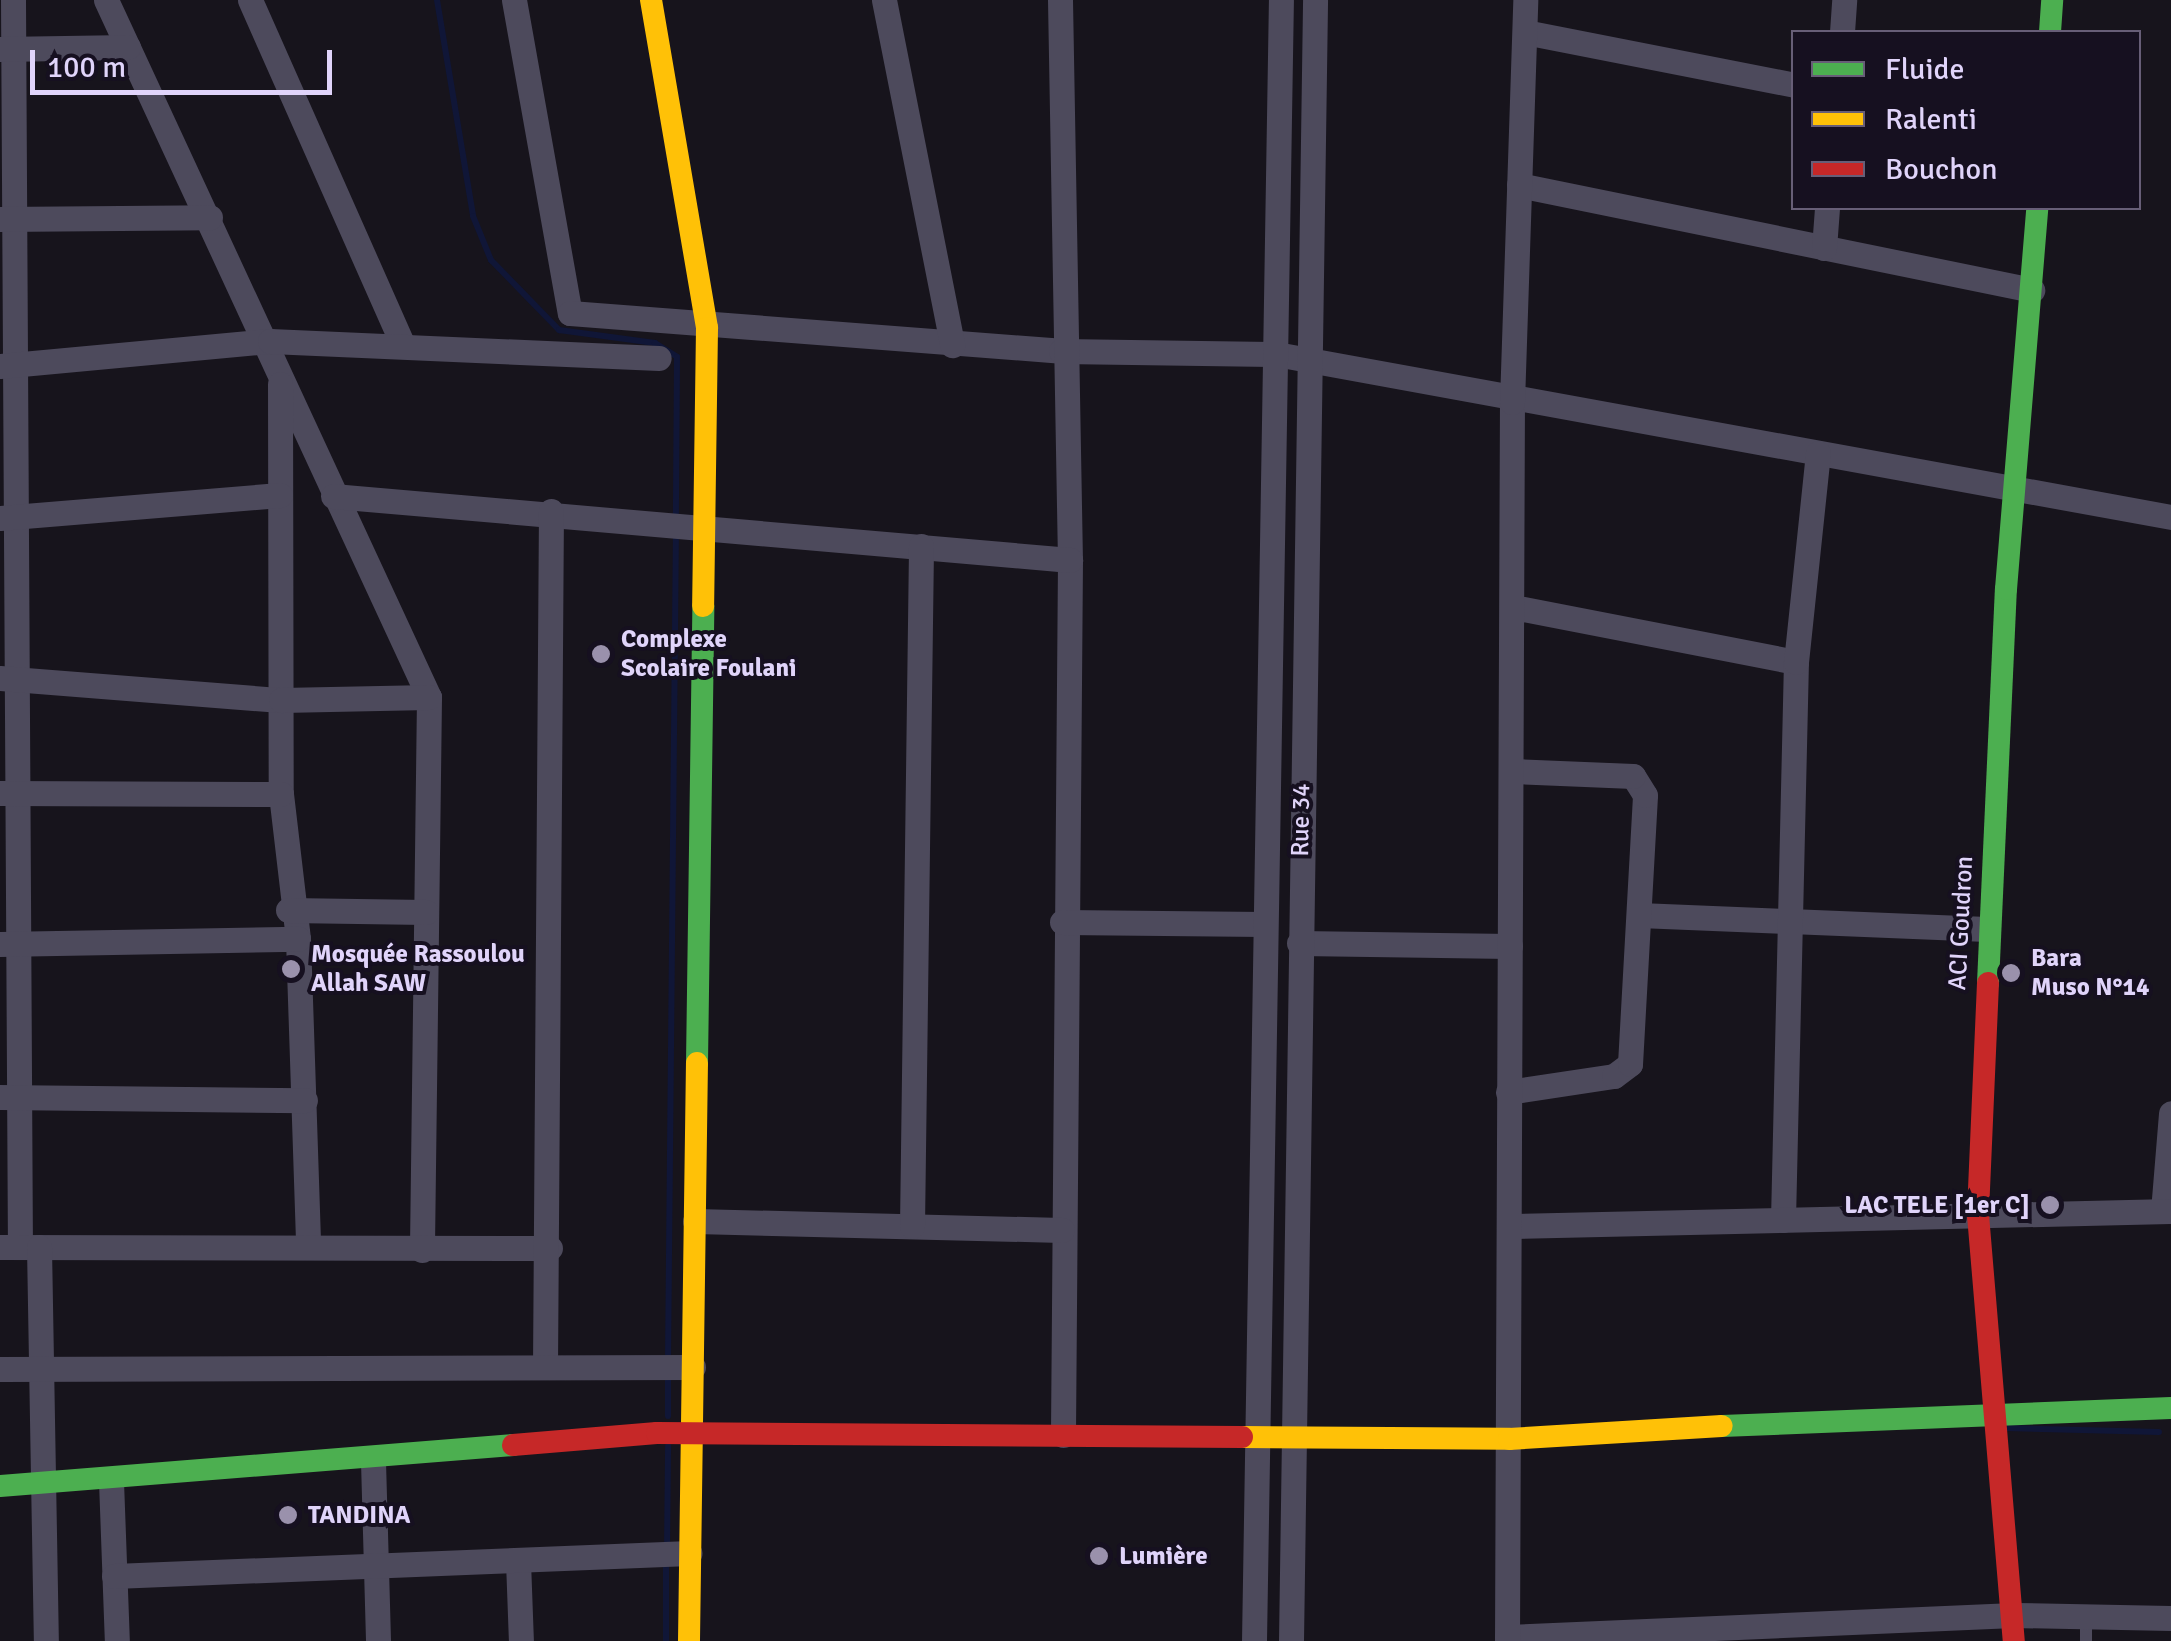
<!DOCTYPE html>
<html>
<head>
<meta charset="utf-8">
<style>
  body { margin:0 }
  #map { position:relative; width:2171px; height:1641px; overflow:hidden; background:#17141c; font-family:Signika,sans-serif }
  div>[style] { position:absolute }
  .stream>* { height:6px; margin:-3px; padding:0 3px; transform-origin:3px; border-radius:3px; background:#101637 }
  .lane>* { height:12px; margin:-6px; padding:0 6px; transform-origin:6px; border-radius:6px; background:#4d4a5c }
  .street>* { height:25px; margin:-12.5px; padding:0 12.5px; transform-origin:12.5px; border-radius:12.5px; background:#4d4a5c }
  .fast>* { height:22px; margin:-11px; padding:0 11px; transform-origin:11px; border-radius:11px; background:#4caf50 }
  .slow>* { height:22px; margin:-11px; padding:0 11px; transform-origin:11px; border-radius:11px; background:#ffc107 }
  .jam>* { height:22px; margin:-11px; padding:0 11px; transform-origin:11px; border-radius:11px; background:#c62828 }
  .dots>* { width:28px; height:28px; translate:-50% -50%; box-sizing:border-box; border:5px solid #161020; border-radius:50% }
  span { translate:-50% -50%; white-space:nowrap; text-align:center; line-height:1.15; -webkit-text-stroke:8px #161020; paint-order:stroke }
  .poi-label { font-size:25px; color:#e0d4fa; font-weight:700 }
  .left { translate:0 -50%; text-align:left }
  .right { translate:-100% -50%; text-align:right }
  .street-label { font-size:25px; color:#e0d4fa }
  .legend { position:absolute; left:1791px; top:30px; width:350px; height:180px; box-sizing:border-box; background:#161020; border:2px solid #675e77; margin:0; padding:12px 18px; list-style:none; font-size:30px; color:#e0d4fa }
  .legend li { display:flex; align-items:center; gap:20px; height:50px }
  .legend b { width:50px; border:2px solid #675e77 }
  .scale { position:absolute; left:30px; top:50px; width:302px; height:45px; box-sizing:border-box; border:5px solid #e0d4fa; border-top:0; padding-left:12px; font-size:30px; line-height:35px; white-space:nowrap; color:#e0d4fa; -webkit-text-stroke:8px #161020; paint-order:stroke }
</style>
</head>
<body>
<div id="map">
  <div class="stream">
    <div style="left:437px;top:0;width:219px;rotate:80.5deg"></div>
    <div style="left:473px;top:216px;width:48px;rotate:67.8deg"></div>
    <div style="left:491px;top:260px;width:98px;rotate:45.8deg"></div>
    <div style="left:559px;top:330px;width:97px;rotate:7.7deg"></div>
    <div style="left:655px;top:343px;width:26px;rotate:32deg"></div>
    <div style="left:677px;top:357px;width:163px;rotate:90.4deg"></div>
    <div style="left:668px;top:1360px;width:828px;rotate:-89.45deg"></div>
    <div style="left:668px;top:1416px;width:44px;rotate:-90deg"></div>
    <div style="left:2007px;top:1428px;width:152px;rotate:1.5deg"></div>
    <div style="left:667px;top:1550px;width:104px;rotate:-89.4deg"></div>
    <div style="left:666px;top:1641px;width:79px;rotate:-90deg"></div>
  </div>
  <div class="lane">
    <div style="left:2086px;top:1616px;width:25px;rotate:90deg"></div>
  </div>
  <div class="street">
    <div style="left:13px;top:0;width:1247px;rotate:89.68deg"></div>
    <div style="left:106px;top:0;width:768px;rotate:65.14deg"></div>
    <div style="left:429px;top:697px;width:553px;rotate:90.73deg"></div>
    <div style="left:250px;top:0;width:373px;rotate:66.1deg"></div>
    <div style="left:514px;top:0;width:318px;rotate:79.9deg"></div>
    <div style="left:570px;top:313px;width:492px;rotate:4.4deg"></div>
    <div style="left:1061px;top:351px;width:215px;rotate:0.8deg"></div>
    <div style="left:1276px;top:354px;width:910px;rotate:10.32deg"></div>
    <div style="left:884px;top:0;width:352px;rotate:78.8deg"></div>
    <div style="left:1060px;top:0;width:560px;rotate:88.98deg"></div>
    <div style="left:1070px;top:560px;width:875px;rotate:90.46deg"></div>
    <div style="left:1525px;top:32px;width:274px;rotate:11.1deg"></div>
    <div style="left:1842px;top:32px;width:32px;rotate:-86deg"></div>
    <div style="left:0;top:49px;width:128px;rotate:-0.9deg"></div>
    <div style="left:1519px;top:185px;width:524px;rotate:11.57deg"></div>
    <div style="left:0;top:219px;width:210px;rotate:-0.5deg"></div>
    <div style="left:1824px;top:248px;width:40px;rotate:-85.7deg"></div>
    <div style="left:0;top:366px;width:271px;rotate:-5.3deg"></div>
    <div style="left:270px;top:341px;width:389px;rotate:2.5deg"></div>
    <div style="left:280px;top:384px;width:410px;rotate:89.9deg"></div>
    <div style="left:281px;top:794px;width:146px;rotate:83.3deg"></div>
    <div style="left:298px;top:939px;width:308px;rotate:88.1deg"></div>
    <div style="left:333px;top:496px;width:740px;rotate:4.96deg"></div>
    <div style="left:0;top:518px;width:281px;rotate:-4.7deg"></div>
    <div style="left:1518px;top:608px;width:283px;rotate:11deg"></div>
    <div style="left:0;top:678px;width:282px;rotate:4.5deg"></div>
    <div style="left:281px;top:700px;width:148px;rotate:-1.2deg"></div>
    <div style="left:1px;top:793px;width:280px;rotate:0.2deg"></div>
    <div style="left:288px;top:910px;width:138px;rotate:0.8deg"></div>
    <div style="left:1639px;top:915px;width:348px;rotate:2.3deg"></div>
    <div style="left:1062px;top:922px;width:202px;rotate:0.6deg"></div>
    <div style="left:1299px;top:943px;width:211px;rotate:0.8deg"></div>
    <div style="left:0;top:944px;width:298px;rotate:-1deg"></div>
    <div style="left:1508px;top:1092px;width:107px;rotate:-8.6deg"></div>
    <div style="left:1614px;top:1076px;width:20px;rotate:-37deg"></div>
    <div style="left:1630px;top:1064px;width:269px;rotate:-86.8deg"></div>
    <div style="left:1645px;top:795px;width:22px;rotate:-122deg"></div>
    <div style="left:1633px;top:776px;width:120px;rotate:-177.6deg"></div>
    <div style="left:0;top:1097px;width:305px;rotate:0.6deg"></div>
    <div style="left:2163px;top:1211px;width:98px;rotate:-85.3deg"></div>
    <div style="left:1783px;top:1220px;width:558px;rotate:-88.67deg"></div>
    <div style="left:1796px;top:662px;width:210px;rotate:-84deg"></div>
    <div style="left:695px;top:1221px;width:367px;rotate:1.4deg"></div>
    <div style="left:912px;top:1226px;width:680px;rotate:-89.24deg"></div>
    <div style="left:1510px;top:1226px;width:661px;rotate:-1.3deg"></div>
    <div style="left:0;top:1247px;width:550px;rotate:0.1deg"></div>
    <div style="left:39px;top:1247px;width:394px;rotate:89deg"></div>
    <div style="left:545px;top:1367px;width:856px;rotate:-89.6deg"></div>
    <div style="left:0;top:1369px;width:693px;rotate:-0.17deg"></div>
    <div style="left:373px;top:1461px;width:180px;rotate:88.4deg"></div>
    <div style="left:111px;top:1481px;width:160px;rotate:87.9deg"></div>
    <div style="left:518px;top:1561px;width:80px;rotate:87.9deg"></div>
    <div style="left:114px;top:1576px;width:576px;rotate:-2.29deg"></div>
    <div style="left:1507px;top:1637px;width:507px;rotate:-2.48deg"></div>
    <div style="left:2014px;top:1615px;width:157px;rotate:1.1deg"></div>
    <div style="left:1254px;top:1641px;width:1641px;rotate:-89.06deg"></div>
    <div style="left:1291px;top:1641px;width:1641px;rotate:-89.16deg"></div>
    <div style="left:1507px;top:1641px;width:1239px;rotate:-89.77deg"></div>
    <div style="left:1512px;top:402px;width:402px;rotate:-88.1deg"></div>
  </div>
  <div class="fast">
    <div style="left:2050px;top:32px;width:32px;rotate:-86deg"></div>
    <div style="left:1988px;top:983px;width:394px;rotate:-87.4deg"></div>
    <div style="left:2006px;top:589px;width:382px;rotate:-85.3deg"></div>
    <div style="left:697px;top:1063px;width:457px;rotate:-89.2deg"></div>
    <div style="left:1722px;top:1426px;width:449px;rotate:-2.3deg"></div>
    <div style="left:0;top:1486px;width:515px;rotate:-4.57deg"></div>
  </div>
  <div class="slow">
    <div style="left:651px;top:0;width:333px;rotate:80.3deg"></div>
    <div style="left:707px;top:328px;width:278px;rotate:90.8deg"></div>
    <div style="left:1242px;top:1437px;width:267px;rotate:0.4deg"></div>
    <div style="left:1509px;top:1439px;width:213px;rotate:-3.5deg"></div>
    <div style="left:689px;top:1641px;width:578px;rotate:-89.21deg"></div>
  </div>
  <div class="jam">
    <div style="left:1988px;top:983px;width:232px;rotate:92.5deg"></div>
    <div style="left:1978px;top:1215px;width:428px;rotate:85.2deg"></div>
    <div style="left:513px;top:1445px;width:144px;rotate:-4.8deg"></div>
    <div style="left:657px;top:1433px;width:585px;rotate:0.39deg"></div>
  </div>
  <div class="dots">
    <div style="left:601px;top:654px;background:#9a91ac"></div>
    <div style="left:291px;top:969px;background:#9a91ac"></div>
    <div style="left:2011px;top:973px;background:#9a91ac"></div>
    <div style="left:2050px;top:1205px;background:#9a91ac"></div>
    <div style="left:288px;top:1515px;background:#9a91ac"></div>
    <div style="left:1099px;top:1556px;background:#9a91ac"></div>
  </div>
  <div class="poi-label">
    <span class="left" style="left:621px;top:654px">Complexe<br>Scolaire Foulani</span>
    <span class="left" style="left:311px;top:969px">Mosquée Rassoulou<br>Allah SAW</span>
    <span class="left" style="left:2031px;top:973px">Bara<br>Muso N°14</span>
    <span class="right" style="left:2030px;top:1205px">LAC TELE [1er C]</span>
    <span class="left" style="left:308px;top:1515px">TANDINA</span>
    <span class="left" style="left:1119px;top:1556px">Lumière</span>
  </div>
  <div class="street-label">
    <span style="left:1301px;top:820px;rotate:-89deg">Rue 34</span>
    <span style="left:1961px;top:923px;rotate:-87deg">ACI Goudron</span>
  </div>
  <ul class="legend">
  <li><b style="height:12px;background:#4caf50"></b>Fluide</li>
  <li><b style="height:12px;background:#ffc107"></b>Ralenti</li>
  <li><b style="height:12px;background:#c62828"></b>Bouchon</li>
  </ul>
  <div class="scale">100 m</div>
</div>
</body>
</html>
